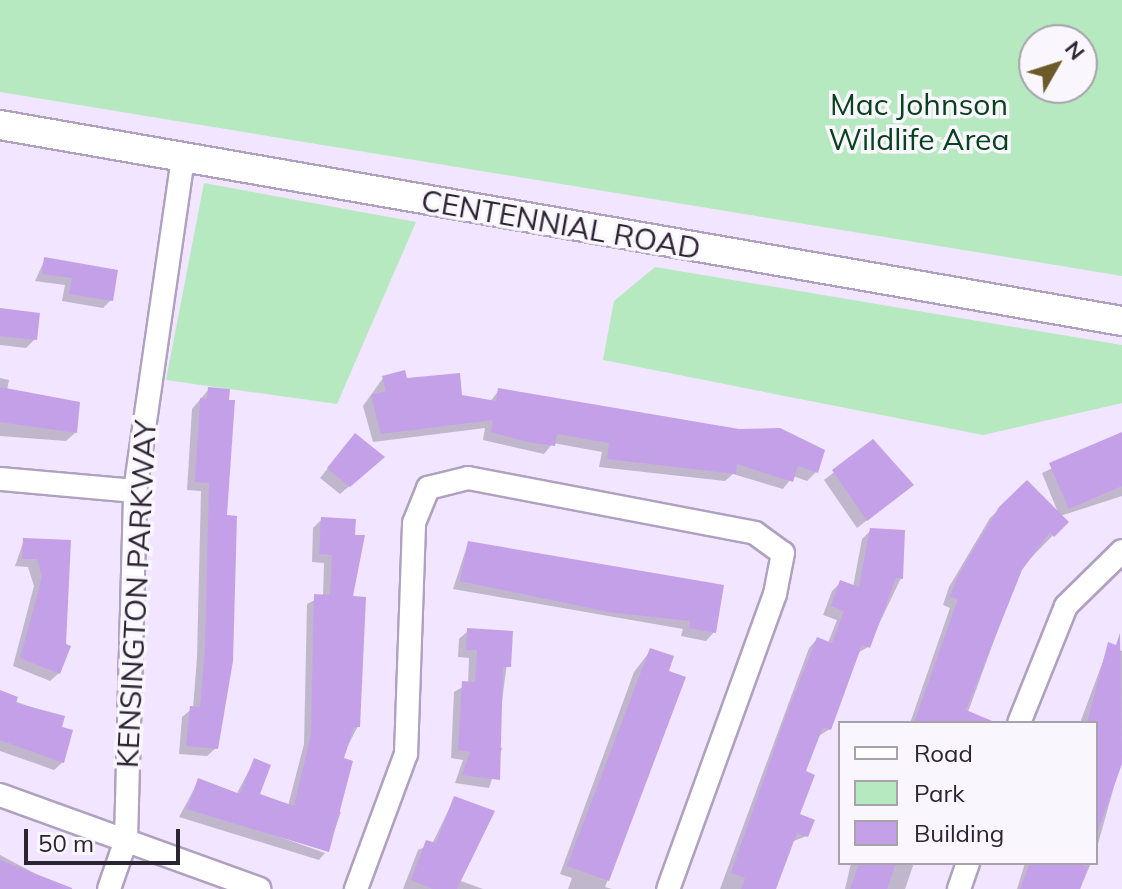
<!DOCTYPE html>
<html>
<head>
<meta charset="utf-8">
<style>
  body { margin:0 }
  #map { position:relative; width:1122px; height:889px; overflow:hidden; background:#f1e5ff; font-family:Mulish,sans-serif }
  div>[style] { position:absolute }
  .green>* { inset:0; background:#b7e9c1 }
  .shadow>* { inset:0; background:#0003 }
  .building>* { inset:0; background:#c4a0e9 }
  .roads { filter:drop-shadow(2px 0 #afa1c0) drop-shadow(-2px 0 #afa1c0) drop-shadow(0 2px #afa1c0) drop-shadow(0 -2px #afa1c0) }
  .minor>* { height:22px; margin:-11px; padding:0 11px; transform-origin:11px; border-radius:11px; background:#fff }
  .major>* { height:28px; margin:-14px; padding:0 14px; transform-origin:14px; border-radius:14px; background:#fff }
  span { translate:-50% -50%; white-space:nowrap; text-align:center; line-height:1.15; -webkit-text-stroke:7px #f9f6fd; paint-order:stroke }
  .park-label { font-size:30px; color:#07411d }
  .street-label { font-size:30px; color:#2b2531 }
  .legend { position:absolute; left:838px; top:721px; width:260px; height:144px; box-sizing:border-box; background:#f9f6fd; border:2px solid #a7a2ab; margin:0; padding:10px 14px; list-style:none; font-size:24px; color:#2b2531 }
  .legend li { display:flex; align-items:center; gap:16px; height:40px }
  .legend b { width:40px; border:2px solid #a7a2ab }
  .north { position:absolute; left:1018px; top:24px; width:80px; height:80px; box-sizing:border-box; background:#f9f6fd; border:2px solid #a7a2ab; border-radius:50%; rotate:51deg; font-size:22px; font-weight:700; line-height:32px; text-align:center; color:#2b2531 }
  .north::after { content:''; display:block; margin:auto; width:28px; height:36px; background:#6c5a28; clip-path:polygon(50% 0,100% 100%,50% 72%,0 100%) }
  .scale { position:absolute; left:24px; top:829px; width:156px; height:36px; box-sizing:border-box; border:4px solid #2b2531; border-top:0; padding-left:10px; font-size:24px; line-height:28px; white-space:nowrap; color:#2b2531; -webkit-text-stroke:6px #f9f6fd; paint-order:stroke }
</style>
</head>
<body>
<div id="map">
  <div class="green">
    <div style="clip-path:polygon(evenodd,0 0,1122px 0,1122px 276px,0 92px,0 0,1082px 40px,1082px 88px,1034px 88px,1034px 40px,1082px 40px)"></div>
    <div style="clip-path:polygon(204px 183px,416px 222px,337px 404px,166px 380px)"></div>
    <div style="clip-path:polygon(655px 267px,1122px 345px,1122px 403px,983px 435px,603px 360px,614px 301px)"></div>
  </div>
  <div class="shadow">
    <div style="clip-path:polygon(45px 259px,111px 300px,103px 308px,62px 301px,65px 285px,35px 281px)"></div>
    <div style="clip-path:polygon(0 310px,35px 339px,26px 348px,0 345px)"></div>
    <div style="clip-path:polygon(0 378px,9px 380px,7px 390px,75px 433px,66px 441px,0 436px)"></div>
    <div style="clip-path:polygon(383px 378px,490px 402px,499px 390px,738px 431px,816px 472px,807px 481px,793px 476px,783px 489px,733px 474px,725px 481px,599px 467px,602px 452px,553px 443px,544px 454px,483px 440px,485px 428px,373px 442px,363px 406px)"></div>
    <div style="clip-path:polygon(209px 389px,225px 517px,216px 748px,207px 756px,179px 754px,182px 717px,193px 708px,197px 658px,201px 491px,187px 490px,192px 409px)"></div>
    <div style="clip-path:polygon(1122px 435px,1122px 496px,1060px 516px,1066px 522px,1020px 569px,964px 723px,910px 723px,950px 608px,943px 605px,949px 587px,990px 518px,1027px 482px,1059px 515px,1042px 473px)"></div>
    <div style="clip-path:polygon(873px 442px,912px 485px,857px 528px,824px 480px)"></div>
    <div style="clip-path:polygon(347px 444px,374px 465px,340px 494px,320px 478px)"></div>
    <div style="clip-path:polygon(322px 519px,351px 598px,358px 726px,341px 759px,334px 810px,341px 812px,327px 851px,263px 831px,325px 853px,319px 860px,179px 817px,199px 780px,236px 795px,254px 761px,258px 795px,288px 806px,304px 744px,307px 604px,323px 596px,324px 563px,312px 562px,313px 528px)"></div>
    <div style="clip-path:polygon(871px 530px,901px 578px,868px 647px,856px 654px,830px 729px,817px 737px,804px 772px,798px 815px,807px 836px,791px 842px,774px 889px,720px 889px,809px 648px,817px 639px,828px 643px,837px 620px,823px 615px,832px 591px,841px 582px,853px 587px,862px 539px)"></div>
    <div style="clip-path:polygon(24px 540px,68px 542px,59px 673px,50px 681px,13px 666px,34px 586px,28px 567px,15px 566px)"></div>
    <div style="clip-path:polygon(468px 543px,722px 587px,714px 632px,706px 641px,681px 636px,683px 629px,453px 589px)"></div>
    <div style="clip-path:polygon(468px 631px,511px 633px,496px 747px,502px 748px,489px 788px,455px 783px,463px 760px,451px 758px,454px 692px,468px 684px,469px 658px,458px 657px,459px 639px)"></div>
    <div style="clip-path:polygon(1109px 645px,1122px 651px,1122px 758px,1096px 851px,1096px 723px,1080px 723px)"></div>
    <div style="clip-path:polygon(651px 650px,666px 672px,684px 678px,605px 887px,612px 889px,568px 889px,572px 878px,560px 874px,634px 672px)"></div>
    <div style="clip-path:polygon(0 696px,62px 718px,63px 762px,54px 770px,0 751px)"></div>
    <div style="clip-path:polygon(454px 799px,458px 880px,483px 889px,403px 889px,418px 850px,432px 844px)"></div>
    <div style="clip-path:polygon(0 855px,53px 883px,51px 889px,0 889px)"></div>
    <div style="clip-path:polygon(851px 863px,914px 863px,905px 889px,845px 889px)"></div>
    <div style="clip-path:polygon(1025px 863px,1091px 863px,1080px 889px,1017px 889px)"></div>
  </div>
  <div class="building">
    <div style="clip-path:polygon(44px 257px,118px 270px,113px 301px,69px 294px,72px 278px,42px 274px)"></div>
    <div style="clip-path:polygon(0 308px,40px 313px,37px 340px,0 336px)"></div>
    <div style="clip-path:polygon(405px 370px,407px 378px,460px 373px,462px 395px,496px 401px,498px 388px,739px 429px,780px 428px,825px 450px,818px 473px,798px 466px,793px 482px,737px 464px,736px 474px,607px 459px,609px 443px,557px 434px,555px 446px,528px 442px,491px 432px,493px 420px,381px 434px,371px 395px,386px 391px,382px 376px)"></div>
    <div style="clip-path:polygon(0 387px,80px 402px,77px 433px,0 422px)"></div>
    <div style="clip-path:polygon(208px 387px,230px 389px,229px 400px,235px 400px,227px 515px,237px 516px,233px 661px,218px 749px,186px 746px,190px 706px,200px 707px,205px 648px,209px 483px,195px 482px,200px 398px,207px 399px)"></div>
    <div style="clip-path:polygon(1122px 432px,1122px 486px,1069px 509px,1049px 463px)"></div>
    <div style="clip-path:polygon(355px 433px,385px 457px,350px 487px,327px 468px)"></div>
    <div style="clip-path:polygon(873px 439px,914px 485px,867px 521px,832px 470px)"></div>
    <div style="clip-path:polygon(1027px 480px,1069px 522px,1054px 537px,1050px 532px,1022px 570px,966px 710px,997px 723px,914px 723px,958px 599px,950px 597px,958px 576px,999px 507px)"></div>
    <div style="clip-path:polygon(321px 517px,356px 519px,355px 535px,365px 535px,353px 596px,366px 597px,360px 727px,354px 727px,344px 758px,353px 761px,329px 852px,187px 809px,198px 778px,240px 794px,254px 758px,271px 765px,260px 794px,294px 806px,311px 734px,314px 594px,330px 595px,332px 555px,319px 554px)"></div>
    <div style="clip-path:polygon(870px 528px,905px 530px,903px 579px,896px 578px,870px 648px,862px 645px,831px 730px,823px 727px,806px 771px,815px 775px,800px 814px,815px 820px,808px 837px,797px 833px,776px 889px,741px 889px,745px 878px,731px 873px,787px 713px,817px 637px,832px 643px,844px 611px,831px 606px,840px 580px,859px 587px)"></div>
    <div style="clip-path:polygon(23px 538px,71px 540px,66px 644px,71px 646px,60px 674px,20px 658px,42px 577px,37px 559px,22px 559px)"></div>
    <div style="clip-path:polygon(468px 541px,724px 585px,716px 633px,689px 628px,690px 621px,609px 612px,460px 581px)"></div>
    <div style="clip-path:polygon(467px 628px,513px 631px,511px 667px,503px 667px,500px 780px,462px 775px,470px 752px,458px 750px,462px 681px,475px 682px,477px 650px,466px 650px)"></div>
    <div style="clip-path:polygon(1120px 633px,1122px 764px,1098px 830px,1096px 723px,1087px 723px,1108px 642px,1116px 645px)"></div>
    <div style="clip-path:polygon(650px 648px,674px 656px,669px 671px,686px 677px,609px 881px,567px 866px)"></div>
    <div style="clip-path:polygon(0 690px,18px 697px,16px 703px,65px 716px,62px 727px,73px 730px,64px 763px,0 740px)"></div>
    <div style="clip-path:polygon(454px 796px,495px 811px,457px 889px,433px 889px,411px 880px,426px 840px,436px 843px)"></div>
    <div style="clip-path:polygon(0 860px,72px 888px,72px 889px,0 889px)"></div>
    <div style="clip-path:polygon(859px 863px,896px 863px,887px 889px,850px 889px)"></div>
    <div style="clip-path:polygon(1030px 863px,1077px 863px,1088px 867px,1080px 889px,1020px 889px)"></div>
  </div>
  <div class="roads">
    <div class="minor">
      <div style="left:0;top:479px;width:136px;rotate:5.1deg"></div>
      <div style="left:1019px;top:723px;width:126px;rotate:-68.1deg"></div>
      <div style="left:1066px;top:606px;width:78px;rotate:-44.5deg"></div>
      <div style="left:0;top:795px;width:276px;rotate:19.9deg"></div>
      <div style="left:109px;top:889px;width:52px;rotate:-70.9deg"></div>
      <div style="left:126px;top:840px;width:349px;rotate:-88.5deg"></div>
      <div style="left:135px;top:491px;width:338px;rotate:-81.8deg"></div>
      <div style="left:356px;top:889px;width:144px;rotate:-69.7deg"></div>
      <div style="left:406px;top:754px;width:231px;rotate:-88deg"></div>
      <div style="left:414px;top:523px;width:38px;rotate:-68deg"></div>
      <div style="left:428px;top:488px;width:41px;rotate:-14deg"></div>
      <div style="left:468px;top:478px;width:292px;rotate:10.8deg"></div>
      <div style="left:755px;top:533px;width:34px;rotate:36deg"></div>
      <div style="left:783px;top:553px;width:42px;rotate:101deg"></div>
      <div style="left:775px;top:594px;width:314px;rotate:109.9deg"></div>
      <div style="left:959px;top:889px;width:28px;rotate:-71deg"></div>
    </div>
    <div class="major">
      <div style="left:0;top:125px;width:1139px;rotate:9.91deg"></div>
    </div>
  </div>
  <div class="park-label">
    <span style="left:919px;top:121px">Mac Johnson<br>Wildlife Area</span>
  </div>
  <div class="street-label">
    <span style="left:561px;top:224px;rotate:10deg">CENTENNIAL ROAD</span>
    <span style="left:136px;top:594px;rotate:-87deg">KENSINGTON PARKWAY</span>
  </div>
  <ul class="legend">
  <li><b style="height:10px;background:#fff"></b>Road</li>
  <li><b style="height:22px;background:#b7e9c1"></b>Park</li>
  <li><b style="height:22px;background:#c4a0e9"></b>Building</li>
  </ul>
  <div class="north">N</div>
  <div class="scale">50 m</div>
</div>
</body>
</html>
